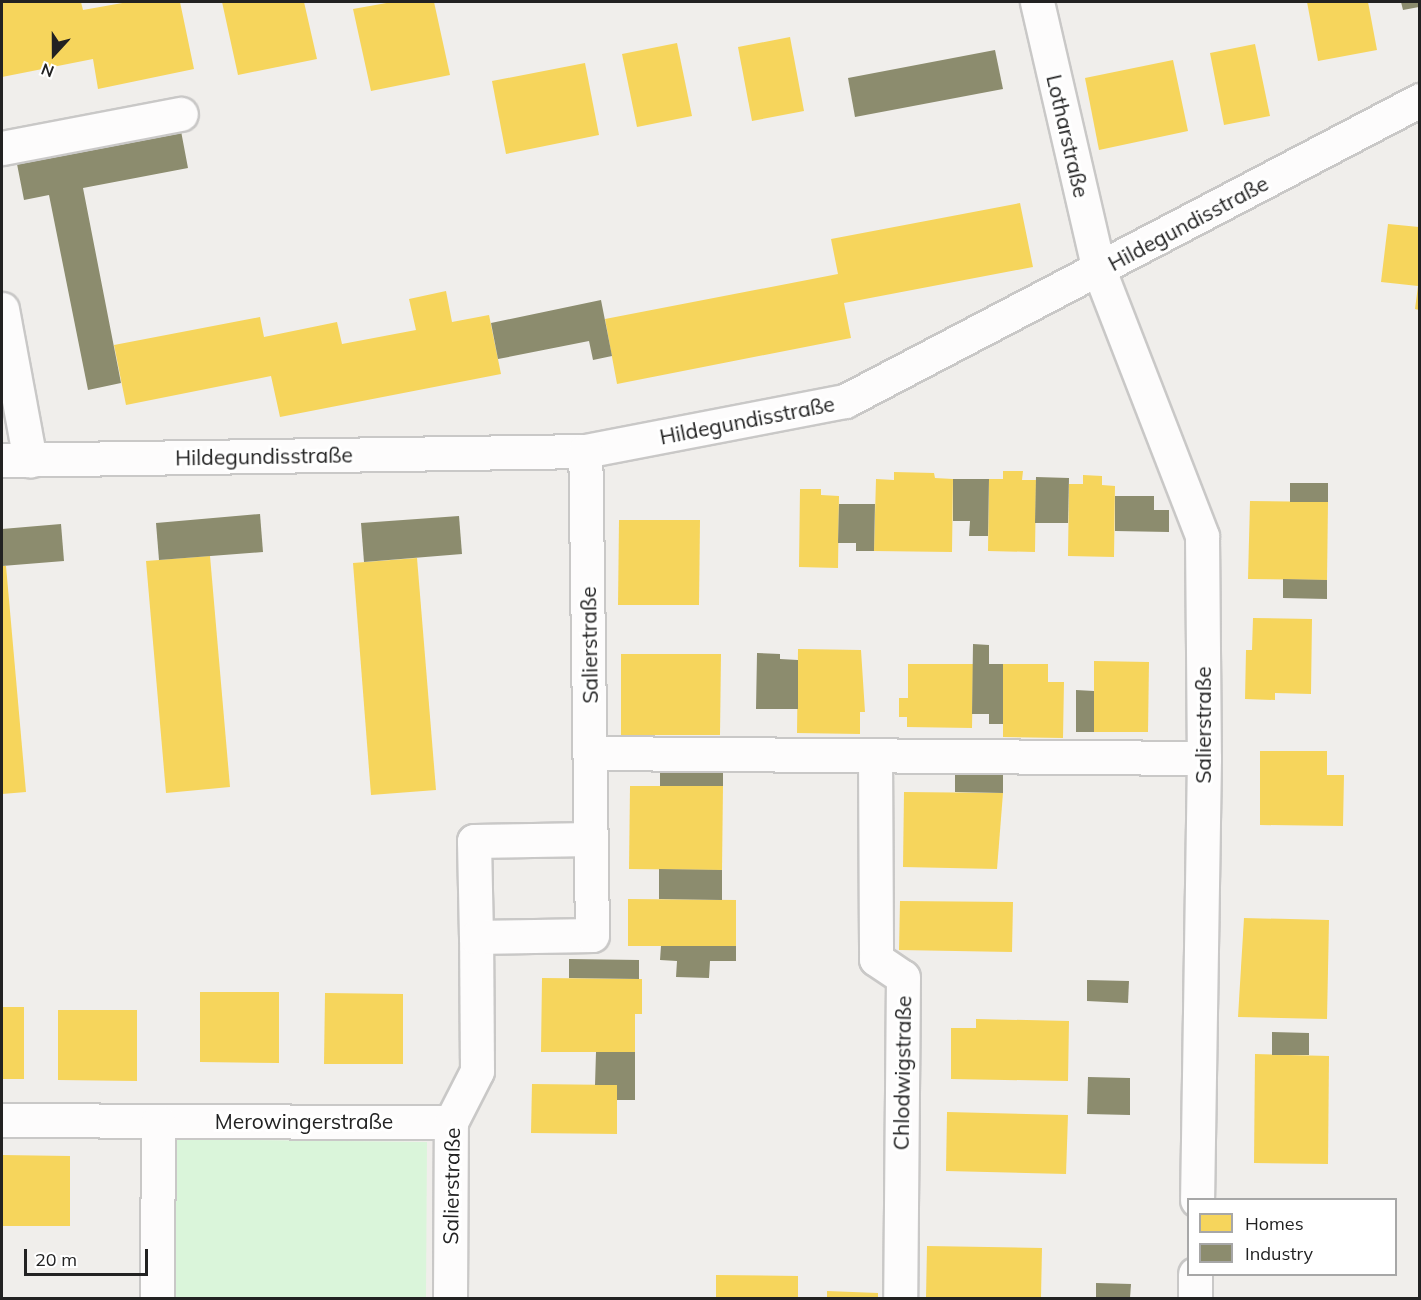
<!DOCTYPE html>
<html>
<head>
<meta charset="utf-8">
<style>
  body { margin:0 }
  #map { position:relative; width:1421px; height:1300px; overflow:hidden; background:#f0eeeb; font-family:Mulish,sans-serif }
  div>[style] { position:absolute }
  .park>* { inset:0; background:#daf5da }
  .homes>* { inset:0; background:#f6d55c }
  .industry>* { inset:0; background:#8c8c6e }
  .roads { filter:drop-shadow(2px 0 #c9c8c7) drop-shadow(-2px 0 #c9c8c7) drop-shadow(0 2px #c9c8c7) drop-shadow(0 -2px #c9c8c7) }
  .minor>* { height:33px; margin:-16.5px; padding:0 16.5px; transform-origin:16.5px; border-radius:16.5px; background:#fdfcfc }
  span { translate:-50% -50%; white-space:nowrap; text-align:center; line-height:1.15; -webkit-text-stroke:6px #fff; paint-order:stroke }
  .street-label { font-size:21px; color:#222 }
  .frame { position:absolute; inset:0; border:3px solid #222; pointer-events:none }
  .legend { position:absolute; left:1187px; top:1198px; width:210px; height:78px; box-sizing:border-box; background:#fff; border:2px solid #a7a7a7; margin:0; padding:8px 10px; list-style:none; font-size:18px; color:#222 }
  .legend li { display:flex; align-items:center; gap:12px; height:30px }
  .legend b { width:30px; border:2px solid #a7a7a7 }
  .north { position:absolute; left:24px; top:24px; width:60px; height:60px; -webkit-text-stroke:4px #fff; paint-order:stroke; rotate:201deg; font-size:16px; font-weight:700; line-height:24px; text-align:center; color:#222 }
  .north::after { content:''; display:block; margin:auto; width:21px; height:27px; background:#222; clip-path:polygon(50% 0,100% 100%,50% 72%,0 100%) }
  .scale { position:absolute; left:24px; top:1249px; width:124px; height:27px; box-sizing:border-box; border:3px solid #222; border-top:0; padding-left:8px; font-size:18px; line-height:21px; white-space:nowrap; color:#222; -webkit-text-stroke:4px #fff; paint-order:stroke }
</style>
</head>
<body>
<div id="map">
  <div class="park">
    <div style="clip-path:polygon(175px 1139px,427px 1142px,426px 1298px,174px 1298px)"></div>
  </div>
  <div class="homes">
    <div style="clip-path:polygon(2px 2px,81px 2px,83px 10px,128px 2px,180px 2px,194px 69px,98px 89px,93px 59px,2px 77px)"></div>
    <div style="clip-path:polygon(222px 2px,304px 2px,317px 59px,238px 75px)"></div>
    <div style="clip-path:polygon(392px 2px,434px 2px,450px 75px,371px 91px,353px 9px)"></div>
    <div style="clip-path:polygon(1307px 2px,1368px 2px,1377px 50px,1318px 61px)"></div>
    <div style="clip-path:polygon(790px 37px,804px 111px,752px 121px,738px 47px)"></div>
    <div style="clip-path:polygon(677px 43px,692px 116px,637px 127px,622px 54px)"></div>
    <div style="clip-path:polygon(1255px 44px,1270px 116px,1224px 125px,1210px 53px)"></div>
    <div style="clip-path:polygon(1173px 60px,1188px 131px,1099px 150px,1085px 78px)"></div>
    <div style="clip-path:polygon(585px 63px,599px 135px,506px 154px,492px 81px)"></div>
    <div style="clip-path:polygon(1020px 203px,1033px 267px,844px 303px,851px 338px,617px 384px,605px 319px,838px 274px,831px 239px)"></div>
    <div style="clip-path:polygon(1388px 224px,1419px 227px,1419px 310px,1415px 309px,1418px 286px,1381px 282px)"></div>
    <div style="clip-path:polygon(446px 291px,452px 322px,489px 315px,501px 374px,280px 417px,271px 376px,126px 405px,114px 345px,260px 317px,264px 337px,337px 322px,342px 344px,416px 330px,409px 299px)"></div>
    <div style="clip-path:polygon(1003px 471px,1023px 471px,1022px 480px,1036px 480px,1035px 552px,988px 551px,989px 479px,1003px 479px)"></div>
    <div style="clip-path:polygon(894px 472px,934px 473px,935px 478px,953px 479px,952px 552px,874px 551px,876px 479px,894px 480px)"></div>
    <div style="clip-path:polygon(1083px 475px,1102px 476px,1102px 485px,1115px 486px,1114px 557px,1068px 556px,1069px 484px,1083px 484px)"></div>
    <div style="clip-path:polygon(800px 489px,821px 489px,821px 495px,839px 496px,838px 568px,799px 567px)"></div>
    <div style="clip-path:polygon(1250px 501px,1328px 502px,1327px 580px,1248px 579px)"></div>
    <div style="clip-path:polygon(619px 520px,700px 520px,699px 605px,618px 605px)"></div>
    <div style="clip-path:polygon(210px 556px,230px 787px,166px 793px,146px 561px)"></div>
    <div style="clip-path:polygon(417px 558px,436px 790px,371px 795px,353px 563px)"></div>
    <div style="clip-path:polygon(2px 566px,6px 566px,26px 792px,2px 794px)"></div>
    <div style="clip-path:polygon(1253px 618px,1312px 619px,1311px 694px,1275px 693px,1275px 700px,1245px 699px,1246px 650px,1252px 650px)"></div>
    <div style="clip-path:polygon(798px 649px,861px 650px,865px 712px,860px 712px,860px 734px,797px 733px)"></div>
    <div style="clip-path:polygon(621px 654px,721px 654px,720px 735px,621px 735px)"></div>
    <div style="clip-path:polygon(1094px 661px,1149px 662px,1148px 732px,1094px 732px)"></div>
    <div style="clip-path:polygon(908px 664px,973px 664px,972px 728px,907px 727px,907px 717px,899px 717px,899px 698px,908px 698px)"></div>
    <div style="clip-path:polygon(1003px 664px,1048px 664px,1048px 682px,1064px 682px,1063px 738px,1003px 737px)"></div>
    <div style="clip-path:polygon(1260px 751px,1327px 751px,1327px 775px,1344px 775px,1343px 826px,1260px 825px)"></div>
    <div style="clip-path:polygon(630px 786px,723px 786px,722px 870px,629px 869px)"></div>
    <div style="clip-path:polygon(904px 792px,1003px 793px,997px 869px,903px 867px)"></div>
    <div style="clip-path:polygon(628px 899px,736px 900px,736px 946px,628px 946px)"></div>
    <div style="clip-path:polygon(900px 901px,1013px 902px,1012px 952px,899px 950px)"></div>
    <div style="clip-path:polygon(1244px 918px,1329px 920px,1327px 1019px,1238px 1017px)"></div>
    <div style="clip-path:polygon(542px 978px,642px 979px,642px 1014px,635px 1014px,635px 1052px,541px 1052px)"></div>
    <div style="clip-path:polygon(200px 992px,279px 992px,279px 1063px,200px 1062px)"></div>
    <div style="clip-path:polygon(325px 993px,403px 994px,403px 1064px,324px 1064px)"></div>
    <div style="clip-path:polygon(2px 1007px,24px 1007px,24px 1079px,2px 1079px)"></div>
    <div style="clip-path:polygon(58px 1010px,137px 1010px,137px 1081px,58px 1080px)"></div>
    <div style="clip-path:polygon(976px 1019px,1069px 1021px,1068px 1081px,951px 1079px,951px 1028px,976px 1028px)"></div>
    <div style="clip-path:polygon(1255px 1054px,1329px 1056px,1328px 1164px,1254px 1163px)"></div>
    <div style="clip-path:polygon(532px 1084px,617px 1085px,617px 1134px,531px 1133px)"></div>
    <div style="clip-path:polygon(947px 1112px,1068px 1115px,1066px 1174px,946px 1171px)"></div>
    <div style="clip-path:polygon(2px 1155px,70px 1156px,70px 1226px,2px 1226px)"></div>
    <div style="clip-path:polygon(927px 1246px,1042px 1248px,1041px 1298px,926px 1298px)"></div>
    <div style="clip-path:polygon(716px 1275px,798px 1276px,798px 1298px,716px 1298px)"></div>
    <div style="clip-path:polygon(827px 1291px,878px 1293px,878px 1298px,827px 1298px)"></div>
  </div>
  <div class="industry">
    <div style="clip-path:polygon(1401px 2px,1419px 2px,1419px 7px,1403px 10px)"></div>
    <div style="clip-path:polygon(995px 50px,1003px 89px,855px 117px,848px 78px)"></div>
    <div style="clip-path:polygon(181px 131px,188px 168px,83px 188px,121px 383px,88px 390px,49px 195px,24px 200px,17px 164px)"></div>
    <div style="clip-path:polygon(601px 300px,612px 356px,593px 360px,589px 341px,498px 359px,491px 323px)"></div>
    <div style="clip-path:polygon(1036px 477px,1069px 478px,1068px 523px,1035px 523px)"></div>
    <div style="clip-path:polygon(953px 479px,989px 479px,988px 536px,969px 536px,970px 521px,953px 521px)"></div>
    <div style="clip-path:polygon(1290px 483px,1328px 483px,1328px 502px,1290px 502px)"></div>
    <div style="clip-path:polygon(1115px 496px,1154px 496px,1154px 510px,1169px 510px,1169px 532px,1115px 531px)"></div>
    <div style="clip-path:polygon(839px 504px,875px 504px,874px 551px,856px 551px,856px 543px,838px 543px)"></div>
    <div style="clip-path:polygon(260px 514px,263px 552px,159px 560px,156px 523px)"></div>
    <div style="clip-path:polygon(459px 516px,462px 554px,364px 562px,361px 523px)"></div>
    <div style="clip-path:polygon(61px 524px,64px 561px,2px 566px,2px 529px)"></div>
    <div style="clip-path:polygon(1283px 579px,1327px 580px,1327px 599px,1283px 598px)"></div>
    <div style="clip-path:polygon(973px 644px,989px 645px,989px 664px,1003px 664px,1003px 724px,989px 724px,989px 714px,972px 714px)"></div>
    <div style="clip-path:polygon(757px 653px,780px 654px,780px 659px,798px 660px,798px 709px,756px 709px)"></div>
    <div style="clip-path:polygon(1076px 690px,1094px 691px,1094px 732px,1076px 732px)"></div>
    <div style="clip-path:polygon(660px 771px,723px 772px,723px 786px,660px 786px)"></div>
    <div style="clip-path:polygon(955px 774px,1003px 775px,1003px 793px,955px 792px)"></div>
    <div style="clip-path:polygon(659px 869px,722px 870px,722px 900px,659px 899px)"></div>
    <div style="clip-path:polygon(661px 946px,736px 946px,736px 961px,710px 961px,709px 978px,676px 977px,677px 961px,660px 960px)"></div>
    <div style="clip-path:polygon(569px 959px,639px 960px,639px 979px,569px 978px)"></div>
    <div style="clip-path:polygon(1087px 980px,1129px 981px,1128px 1003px,1087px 1001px)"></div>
    <div style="clip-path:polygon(1272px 1032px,1309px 1033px,1309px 1055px,1272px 1055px)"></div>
    <div style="clip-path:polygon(596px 1052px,635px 1052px,635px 1100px,617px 1100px,617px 1085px,595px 1085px)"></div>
    <div style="clip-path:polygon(1088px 1077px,1130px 1078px,1130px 1115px,1087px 1114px)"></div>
    <div style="clip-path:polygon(1096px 1283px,1131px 1284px,1130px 1298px,1096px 1298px)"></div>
  </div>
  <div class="roads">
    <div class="minor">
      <div style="left:1037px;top:2px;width:275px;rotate:77deg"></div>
      <div style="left:1099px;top:270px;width:285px;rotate:68.8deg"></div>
      <div style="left:1202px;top:536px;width:222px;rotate:89.5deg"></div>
      <div style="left:1204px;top:758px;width:442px;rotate:90.9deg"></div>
      <div style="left:2px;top:148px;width:182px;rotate:-10.8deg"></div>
      <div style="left:2px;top:309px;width:154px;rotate:79.5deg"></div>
      <div style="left:2px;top:460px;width:583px;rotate:-0.88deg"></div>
      <div style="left:585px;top:451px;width:265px;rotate:-10.9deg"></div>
      <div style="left:845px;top:401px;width:649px;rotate:-27.63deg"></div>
      <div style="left:591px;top:753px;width:613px;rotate:0.47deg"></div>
      <div style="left:875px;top:755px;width:204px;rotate:89.7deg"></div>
      <div style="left:876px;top:959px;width:32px;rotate:34deg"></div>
      <div style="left:903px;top:977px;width:321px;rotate:90.5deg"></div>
      <div style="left:476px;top:937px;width:96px;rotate:-91.2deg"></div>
      <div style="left:474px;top:841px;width:117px;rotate:-1deg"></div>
      <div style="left:2px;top:1120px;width:449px;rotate:0.3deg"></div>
      <div style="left:157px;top:1298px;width:177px;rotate:-89.7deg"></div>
      <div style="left:450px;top:1298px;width:176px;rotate:-89.7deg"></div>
      <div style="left:451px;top:1122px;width:57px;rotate:-63deg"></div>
      <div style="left:477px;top:1071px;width:134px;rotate:-90.4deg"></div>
      <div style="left:476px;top:937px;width:116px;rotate:-1deg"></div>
      <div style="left:592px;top:935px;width:484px;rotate:-90.8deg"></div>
      <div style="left:1195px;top:1298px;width:24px;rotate:-90deg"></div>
    </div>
  </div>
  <div class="street-label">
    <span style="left:1068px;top:136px;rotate:77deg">Lotharstraße</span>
    <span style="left:1188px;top:223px;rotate:-28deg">Hildegundisstraße</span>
    <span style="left:747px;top:420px;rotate:-11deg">Hildegundisstraße</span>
    <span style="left:264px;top:456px;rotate:-1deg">Hildegundisstraße</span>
    <span style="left:589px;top:645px;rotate:-91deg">Salierstraße</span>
    <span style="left:1203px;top:725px;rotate:-90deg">Salierstraße</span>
    <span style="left:902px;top:1073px;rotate:-89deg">Chlodwigstraße</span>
    <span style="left:304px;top:1121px">Merowingerstraße</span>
    <span style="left:451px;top:1186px;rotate:-89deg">Salierstraße</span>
  </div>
  <div class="frame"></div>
  <ul class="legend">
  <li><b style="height:16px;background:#f6d55c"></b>Homes</li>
  <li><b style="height:16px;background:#8c8c6e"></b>Industry</li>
  </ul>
  <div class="north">N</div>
  <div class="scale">20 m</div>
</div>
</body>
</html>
